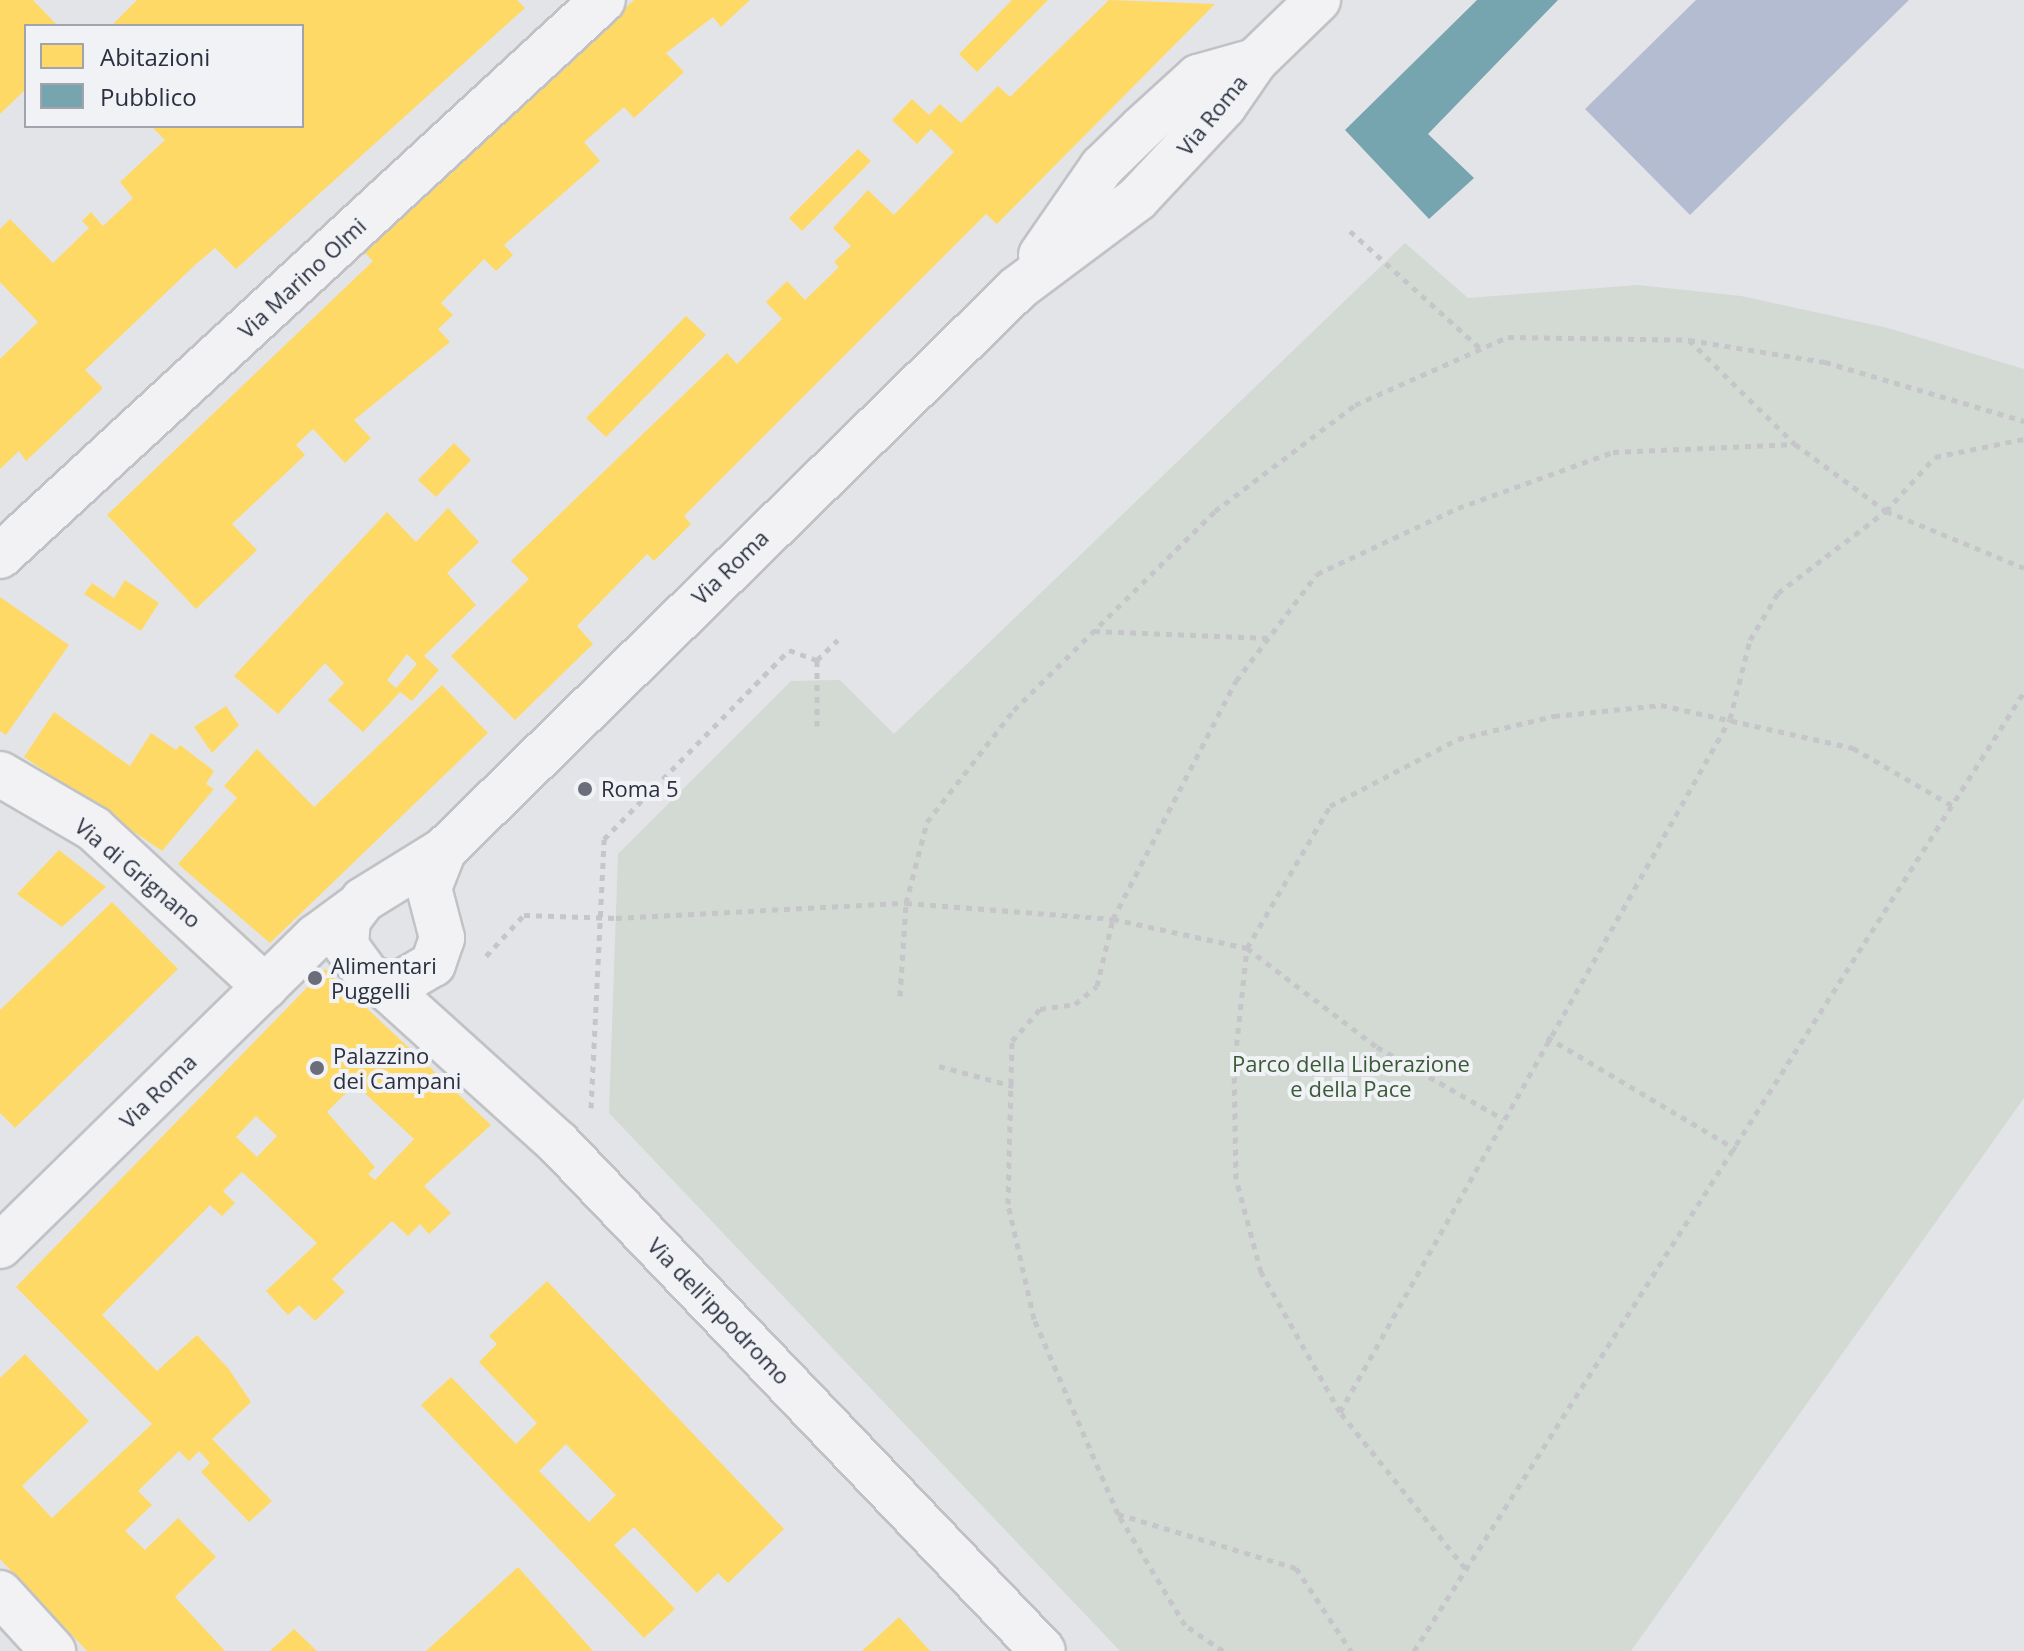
<!DOCTYPE html>
<html>
<head>
<meta charset="utf-8">
<style>
  body { margin:0 }
  #map { position:relative; width:2024px; height:1651px; overflow:hidden; background:#e3e4e7; font-family:"Open Sans",sans-serif }
  div>[style] { position:absolute }
  .green>* { inset:0; background:#d2dad3 }
  .water>* { inset:0; background:#b3bcd0 }
  .homes>* { inset:0; background:#ffd966 }
  .public>* { inset:0; background:#76a5af }
  .path>* { height:5px; margin-top:-2.5px; transform-origin:0; background:repeating-linear-gradient(90deg,#c5c5ca 0 6px,transparent 0 12px) }
  .roads { filter:drop-shadow(2px 0 #c1c2c5) drop-shadow(-2px 0 #c1c2c5) drop-shadow(0 2px #c1c2c5) drop-shadow(0 -2px #c1c2c5) }
  .minor>* { height:44px; margin:-22px; padding:0 22px; transform-origin:22px; border-radius:22px; background:#f2f2f4 }
  .tertiary>* { height:44px; margin:-22px; padding:0 22px; transform-origin:22px; border-radius:22px; background:#f2f2f4 }
  .dots>* { width:22px; height:22px; translate:-50% -50%; box-sizing:border-box; border:4px solid #f1f2f6; border-radius:50% }
  span { translate:-50% -50%; white-space:nowrap; text-align:center; line-height:1.15; -webkit-text-stroke:8px #f1f2f6; paint-order:stroke }
  .street-label { font-size:22px; color:#2b2f3f }
  .poi-label { font-size:22px; color:#2b2f3f }
  .left { translate:0 -50%; text-align:left }
  .park-label { font-size:22px; color:#3a5a39 }
  .legend { position:absolute; left:24px; top:24px; width:280px; height:104px; box-sizing:border-box; background:#f1f2f6; border:2px solid #a2a4ad; margin:0; padding:10px 14px; list-style:none; font-size:24px; color:#2b2f3f }
  .legend li { display:flex; align-items:center; gap:16px; height:40px }
  .legend b { width:40px; border:2px solid #a2a4ad }
</style>
</head>
<body>
<div id="map">
  <div class="green">
    <div style="clip-path:polygon(1405px 243px,1468px 298px,1638px 285px,1741px 296px,1888px 328px,2024px 369px,2024px 1098px,1631px 1651px,1120px 1651px,609px 1113px,618px 854px,791px 681px,840px 680px,894px 734px)"></div>
  </div>
  <div class="water">
    <div style="clip-path:polygon(1696px 0,1909px 0,1690px 215px,1585px 109px)"></div>
  </div>
  <div class="homes">
    <div style="clip-path:polygon(0 0,33px 0,58px 26px,26px 26px,26px 89px,0 114px)"></div>
    <div style="clip-path:polygon(137px 0,517px 0,525px 8px,236px 269px,215px 248px,195px 265px,85px 370px,103px 388px,26px 461px,19px 451px,0 469px,0 359px,38px 322px,0 282px,0 229px,10px 219px,53px 263px,89px 228px,82px 221px,91px 212px,103px 226px,133px 198px,120px 182px,165px 140px,151px 126px,302px 126px,302px 26px,111px 26px)"></div>
    <div style="clip-path:polygon(634px 0,750px 0,721px 27px,713px 17px,666px 53px,684px 72px,634px 118px,624px 107px,584px 142px,600px 161px,504px 245px,513px 255px,496px 271px,484px 259px,441px 303px,453px 315px,438px 329px,450px 342px,354px 420px,371px 438px,345px 463px,313px 429px,296px 445px,305px 455px,232px 524px,257px 550px,196px 609px,107px 515px,373px 261px,362px 250px)"></div>
    <div style="clip-path:polygon(1012px 0,1048px 0,977px 72px,959px 54px)"></div>
    <div style="clip-path:polygon(1109px 0,1215px 4px,997px 224px,986px 214px,684px 516px,691px 524px,654px 561px,647px 554px,577px 626px,593px 644px,515px 720px,451px 656px,529px 579px,511px 561px,727px 353px,737px 364px,782px 319px,766px 302px,787px 281px,805px 300px,839px 267px,834px 262px,851px 246px,833px 228px,868px 190px,894px 215px,954px 152px,931px 129px,917px 144px,892px 120px,912px 99px,929px 115px,940px 104px,961px 123px,998px 86px,1010px 97px)"></div>
    <div style="clip-path:polygon(858px 149px,871px 161px,802px 231px,789px 218px)"></div>
    <div style="clip-path:polygon(686px 316px,706px 335px,606px 437px,586px 418px)"></div>
    <div style="clip-path:polygon(454px 443px,471px 460px,436px 497px,418px 480px)"></div>
    <div style="clip-path:polygon(evenodd,448px 508px,479px 542px,447px 573px,476px 605px,424px 656px,439px 670px,412px 701px,400px 692px,363px 732px,328px 700px,344px 683px,325px 663px,278px 714px,234px 676px,387px 512px,416px 542px,448px 508px,407px 654px,417px 664px,396px 688px,387px 680px,407px 654px)"></div>
    <div style="clip-path:polygon(125px 580px,159px 603px,141px 631px,84px 594px,92px 583px,114px 598px)"></div>
    <div style="clip-path:polygon(0 597px,69px 645px,6px 735px,0 731px)"></div>
    <div style="clip-path:polygon(442px 685px,488px 733px,270px 943px,178px 864px,237px 798px,224px 786px,257px 749px,314px 807px)"></div>
    <div style="clip-path:polygon(226px 706px,239px 725px,212px 753px,194px 727px)"></div>
    <div style="clip-path:polygon(54px 712px,130px 766px,151px 733px,176px 750px,180px 745px,214px 771px,206px 784px,214px 789px,162px 851px,24px 757px)"></div>
    <div style="clip-path:polygon(59px 850px,106px 887px,62px 927px,17px 894px)"></div>
    <div style="clip-path:polygon(112px 902px,178px 969px,15px 1128px,0 1113px,0 1010px)"></div>
    <div style="clip-path:polygon(evenodd,325px 969px,491px 1125px,424px 1186px,451px 1213px,429px 1234px,420px 1224px,408px 1236px,392px 1221px,332px 1279px,345px 1292px,315px 1321px,299px 1305px,288px 1315px,266px 1291px,317px 1243px,242px 1172px,223px 1191px,235px 1203px,222px 1216px,210px 1205px,102px 1315px,157px 1371px,197px 1335px,228px 1368px,251px 1402px,212px 1439px,272px 1501px,249px 1522px,201px 1472px,210px 1463px,199px 1451px,189px 1461px,179px 1451px,138px 1491px,152px 1505px,125px 1531px,145px 1550px,178px 1518px,216px 1557px,175px 1597px,225px 1651px,87px 1651px,0 1559px,0 1378px,25px 1354px,89px 1421px,22px 1486px,52px 1518px,152px 1424px,16px 1287px,325px 969px,355px 1084px,414px 1139px,375px 1180px,368px 1174px,375px 1167px,327px 1112px,355px 1084px,325px 969px,256px 1116px,277px 1136px,257px 1157px,236px 1137px,256px 1116px)"></div>
    <div style="clip-path:polygon(evenodd,547px 1281px,784px 1529px,728px 1583px,718px 1573px,697px 1593px,634px 1527px,614px 1545px,675px 1609px,644px 1638px,421px 1405px,451px 1377px,516px 1444px,537px 1423px,479px 1362px,497px 1344px,489px 1336px,547px 1281px,566px 1444px,616px 1495px,589px 1522px,539px 1471px,566px 1444px)"></div>
    <div style="clip-path:polygon(518px 1567px,593px 1651px,426px 1651px)"></div>
    <div style="clip-path:polygon(899px 1617px,930px 1651px,862px 1651px)"></div>
    <div style="clip-path:polygon(294px 1629px,317px 1651px,270px 1651px)"></div>
  </div>
  <div class="public">
    <div style="clip-path:polygon(1477px 0,1558px 0,1428px 134px,1474px 178px,1429px 219px,1345px 130px)"></div>
  </div>
  <div class="path">
    <div style="left:1350px;top:231px;width:176px;rotate:42deg"></div>
    <div style="left:1689px;top:340px;width:148px;rotate:44.5deg"></div>
    <div style="left:1795px;top:444px;width:113px;rotate:36.4deg"></div>
    <div style="left:1886px;top:511px;width:149px;rotate:22.4deg"></div>
    <div style="left:1094px;top:631px;width:174px;rotate:2.3deg"></div>
    <div style="left:817px;top:726px;width:66px;rotate:-90deg"></div>
    <div style="left:486px;top:956px;width:56px;rotate:-47.2deg"></div>
    <div style="left:524px;top:915px;width:92px;rotate:1.9deg"></div>
    <div style="left:616px;top:918px;width:290px;rotate:-3deg"></div>
    <div style="left:906px;top:903px;width:208px;rotate:4.4deg"></div>
    <div style="left:1113px;top:919px;width:137px;rotate:12.2deg"></div>
    <div style="left:1247px;top:948px;width:163px;rotate:37.3deg"></div>
    <div style="left:1377px;top:1047px;width:145px;rotate:29.7deg"></div>
    <div style="left:900px;top:996px;width:93px;rotate:-86.3deg"></div>
    <div style="left:906px;top:903px;width:84px;rotate:-75.5deg"></div>
    <div style="left:927px;top:822px;width:142px;rotate:-52.2deg"></div>
    <div style="left:1014px;top:710px;width:283px;rotate:-44.7deg"></div>
    <div style="left:1215px;top:511px;width:176px;rotate:-37.1deg"></div>
    <div style="left:1355px;top:405px;width:167px;rotate:-24deg"></div>
    <div style="left:1508px;top:337px;width:181px;rotate:0.9deg"></div>
    <div style="left:1689px;top:340px;width:138px;rotate:9.2deg"></div>
    <div style="left:1825px;top:362px;width:208px;rotate:16.5deg"></div>
    <div style="left:1547px;top:1037px;width:220px;rotate:30.7deg"></div>
    <div style="left:939px;top:1066px;width:77px;rotate:15.1deg"></div>
    <div style="left:591px;top:1108px;width:269px;rotate:-87.2deg"></div>
    <div style="left:604px;top:839px;width:264px;rotate:-45.6deg"></div>
    <div style="left:789px;top:650px;width:30px;rotate:20deg"></div>
    <div style="left:817px;top:660px;width:29px;rotate:-44deg"></div>
    <div style="left:1340px;top:1412px;width:795px;rotate:-60.63deg"></div>
    <div style="left:1730px;top:719px;width:81px;rotate:-75.8deg"></div>
    <div style="left:1750px;top:640px;width:55px;rotate:-59.2deg"></div>
    <div style="left:1778px;top:593px;width:136px;rotate:-37.2deg"></div>
    <div style="left:1886px;top:511px;width:73px;rotate:-47.8deg"></div>
    <div style="left:1935px;top:457px;width:91px;rotate:-11.4deg"></div>
    <div style="left:1118px;top:1514px;width:186px;rotate:16.9deg"></div>
    <div style="left:1296px;top:1568px;width:100px;rotate:56.5deg"></div>
    <div style="left:1465px;top:1568px;width:200px;rotate:-128.7deg"></div>
    <div style="left:1340px;top:1412px;width:161px;rotate:-119.4deg"></div>
    <div style="left:1261px;top:1272px;width:96px;rotate:-105deg"></div>
    <div style="left:1236px;top:1179px;width:110px;rotate:-91deg"></div>
    <div style="left:1234px;top:1069px;width:122px;rotate:-83.9deg"></div>
    <div style="left:1247px;top:948px;width:164px;rotate:-59.7deg"></div>
    <div style="left:1330px;top:806px;width:144px;rotate:-27.6deg"></div>
    <div style="left:1458px;top:739px;width:99px;rotate:-13.5deg"></div>
    <div style="left:1554px;top:716px;width:108px;rotate:-5.9deg"></div>
    <div style="left:1661px;top:705px;width:197px;rotate:12.6deg"></div>
    <div style="left:1853px;top:748px;width:116px;rotate:30.1deg"></div>
    <div style="left:1223px;top:1651px;width:46px;rotate:-145.6deg"></div>
    <div style="left:1185px;top:1625px;width:130px;rotate:-121.1deg"></div>
    <div style="left:1118px;top:1514px;width:212px;rotate:-113.3deg"></div>
    <div style="left:1034px;top:1319px;width:118px;rotate:-102.7deg"></div>
    <div style="left:1008px;top:1204px;width:163px;rotate:-88.6deg"></div>
    <div style="left:1012px;top:1041px;width:43px;rotate:-48.8deg"></div>
    <div style="left:1040px;top:1009px;width:35px;rotate:-8deg"></div>
    <div style="left:1075px;top:1004px;width:28px;rotate:-39deg"></div>
    <div style="left:1097px;top:986px;width:69px;rotate:-76.6deg"></div>
    <div style="left:1113px;top:919px;width:268px;rotate:-62.7deg"></div>
    <div style="left:1236px;top:681px;width:134px;rotate:-52.9deg"></div>
    <div style="left:1317px;top:574px;width:156px;rotate:-25.1deg"></div>
    <div style="left:1458px;top:508px;width:165px;rotate:-19.9deg"></div>
    <div style="left:1613px;top:452px;width:182px;rotate:-2.5deg"></div>
    <div style="left:1414px;top:1651px;width:1137px;rotate:-57.54deg"></div>
  </div>
  <div class="roads">
    <div class="minor">
      <div style="left:0;top:556px;width:820px;rotate:-42.68deg"></div>
      <div style="left:0;top:774px;width:109px;rotate:30.3deg"></div>
      <div style="left:94px;top:829px;width:233px;rotate:42.7deg"></div>
      <div style="left:0;top:1593px;width:79px;rotate:47.6deg"></div>
    </div>
    <div class="tertiary">
      <div style="left:1041px;top:255px;width:107px;rotate:-55.3deg"></div>
      <div style="left:1102px;top:167px;width:56px;rotate:-44.3deg"></div>
      <div style="left:1142px;top:128px;width:76px;rotate:-42.3deg"></div>
      <div style="left:1198px;top:77px;width:59px;rotate:-15.7deg"></div>
      <div style="left:444px;top:850px;width:41px;rotate:111.5deg"></div>
      <div style="left:429px;top:888px;width:52px;rotate:75.4deg"></div>
      <div style="left:442px;top:938px;width:28px;rotate:109deg"></div>
      <div style="left:433px;top:964px;width:42px;rotate:149.7deg"></div>
      <div style="left:397px;top:985px;width:28px;rotate:-167deg"></div>
      <div style="left:370px;top:979px;width:41px;rotate:-126deg"></div>
      <div style="left:346px;top:946px;width:26px;rotate:-86deg"></div>
      <div style="left:348px;top:920px;width:25px;rotate:-53deg"></div>
      <div style="left:363px;top:900px;width:95px;rotate:-31.7deg"></div>
      <div style="left:444px;top:850px;width:803px;rotate:-44.39deg"></div>
      <div style="left:1018px;top:288px;width:149px;rotate:-36.8deg"></div>
      <div style="left:1137px;top:199px;width:127px;rotate:-46.9deg"></div>
      <div style="left:1224px;top:106px;width:55px;rotate:-55.4deg"></div>
      <div style="left:1255px;top:61px;width:88px;rotate:-44.1deg"></div>
      <div style="left:382px;top:984px;width:237px;rotate:42.1deg"></div>
      <div style="left:558px;top:1143px;width:702px;rotate:46.33deg"></div>
      <div style="left:0;top:1246px;width:442px;rotate:-44.4deg"></div>
      <div style="left:316px;top:937px;width:47px;rotate:-36.4deg"></div>
    </div>
  </div>
  <div class="dots">
    <div style="left:585px;top:789px;background:#6b6e7a"></div>
    <div style="left:315px;top:978px;background:#6b6e7a"></div>
    <div style="left:317px;top:1068px;background:#6b6e7a"></div>
  </div>
  <div class="street-label">
    <span style="left:1212px;top:115px;rotate:-51deg">Via Roma</span>
    <span style="left:302px;top:278px;rotate:-43deg">Via Marino Olmi</span>
    <span style="left:730px;top:567px;rotate:-44deg">Via Roma</span>
    <span style="left:138px;top:873px;rotate:40deg">Via di Grignano</span>
    <span style="left:158px;top:1091px;rotate:-44deg">Via Roma</span>
    <span style="left:719px;top:1311px;rotate:46deg">Via dell'ippodromo</span>
  </div>
  <div class="poi-label">
    <span class="left" style="left:601px;top:789px">Roma 5</span>
    <span class="left" style="left:331px;top:978px">Alimentari<br>Puggelli</span>
    <span class="left" style="left:333px;top:1068px">Palazzino<br>dei Campani</span>
  </div>
  <div class="park-label">
    <span style="left:1351px;top:1076px">Parco della Liberazione<br>e della Pace</span>
  </div>
  <ul class="legend">
  <li><b style="height:22px;background:#ffd966"></b>Abitazioni</li>
  <li><b style="height:22px;background:#76a5af"></b>Pubblico</li>
  </ul>
</div>
</body>
</html>
